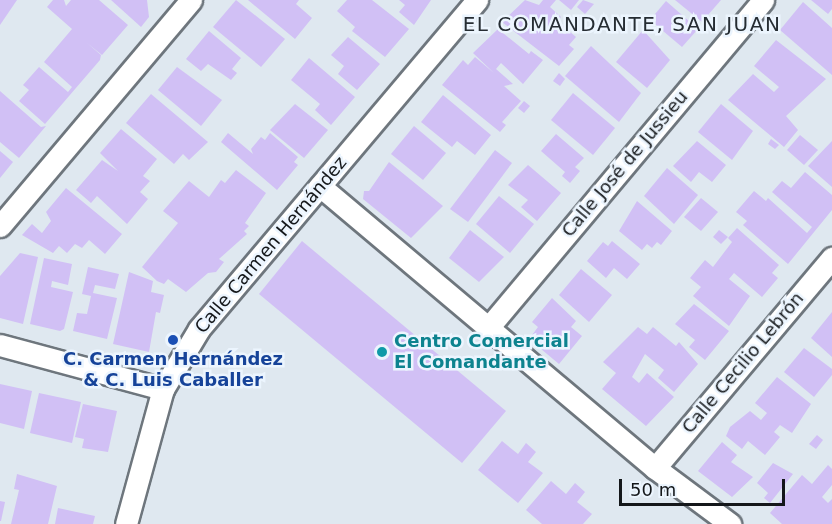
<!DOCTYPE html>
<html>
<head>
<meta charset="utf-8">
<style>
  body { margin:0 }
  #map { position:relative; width:832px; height:524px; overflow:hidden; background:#dfe8f0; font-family:"DejaVu Sans",sans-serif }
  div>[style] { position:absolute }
  .building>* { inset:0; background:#d1c0f5 }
  .roads { filter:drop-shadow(2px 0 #6e767d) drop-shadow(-2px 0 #6e767d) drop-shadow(0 2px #6e767d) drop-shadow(0 -2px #6e767d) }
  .minor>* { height:21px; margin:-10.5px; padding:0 10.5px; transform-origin:10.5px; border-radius:10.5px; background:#fff }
  .dots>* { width:16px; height:16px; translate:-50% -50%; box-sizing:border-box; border:3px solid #ecf5fe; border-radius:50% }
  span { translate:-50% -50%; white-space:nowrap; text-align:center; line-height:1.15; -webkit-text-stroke:5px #ecf5fe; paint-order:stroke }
  .street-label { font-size:18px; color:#14171a }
  .culture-label { font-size:18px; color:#0d838f; font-weight:700 }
  .left { translate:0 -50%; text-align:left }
  .transit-label { font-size:18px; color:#164399; font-weight:700 }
  .neighbourhood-label { font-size:20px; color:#262d33; letter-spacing:1.5px }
  .scale { position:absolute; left:619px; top:479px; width:166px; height:27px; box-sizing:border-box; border:3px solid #14171a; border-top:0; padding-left:8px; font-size:18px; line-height:21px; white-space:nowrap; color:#14171a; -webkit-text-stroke:4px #ecf5fe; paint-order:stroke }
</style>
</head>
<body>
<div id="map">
  <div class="building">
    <div style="clip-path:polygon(0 0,17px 0,0 25px)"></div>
    <div style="clip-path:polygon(53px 0,64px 0,66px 6px,71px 0,99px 0,128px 25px,102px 55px,87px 43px,101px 55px,100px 60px,45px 124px,19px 101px,29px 90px,23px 85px,39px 67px,68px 92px,72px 87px,44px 62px,72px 29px,47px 7px)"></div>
    <div style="clip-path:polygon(111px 0,147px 0,149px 17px,141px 27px)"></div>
    <div style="clip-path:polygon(236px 0,285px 39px,261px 67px,213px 27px)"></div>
    <div style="clip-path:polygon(248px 0,299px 0,296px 4px,312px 18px,295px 39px)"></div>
    <div style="clip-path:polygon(347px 0,372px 0,409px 29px,385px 57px,352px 31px,355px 27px,337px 11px)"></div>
    <div style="clip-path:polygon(399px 0,431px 0,414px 25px,399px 12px,405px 5px)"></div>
    <div style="clip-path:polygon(525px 0,539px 5px,543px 0,556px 0,550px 7px,561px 17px,557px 21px,576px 37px,569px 45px,574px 49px,559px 66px,502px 22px)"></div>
    <div style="clip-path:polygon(559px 0,579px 0,571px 10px)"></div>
    <div style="clip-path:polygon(583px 0,594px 4px,585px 14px,577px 7px)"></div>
    <div style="clip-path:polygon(675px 0,721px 0,702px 22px)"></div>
    <div style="clip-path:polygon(811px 0,832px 0,832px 9px,828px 14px)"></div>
    <div style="clip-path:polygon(666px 1px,698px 29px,682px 47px,650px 20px)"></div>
    <div style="clip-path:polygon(803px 2px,832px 28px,832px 75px,780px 30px)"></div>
    <div style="clip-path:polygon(498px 29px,529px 54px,531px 51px,543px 60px,523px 84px,501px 63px,496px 69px,513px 84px,504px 86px,521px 101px,502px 122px,506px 125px,500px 132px,442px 85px,463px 60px,468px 65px,475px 57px,494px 73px,473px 53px)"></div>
    <div style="clip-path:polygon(643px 30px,670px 60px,647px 88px,616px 62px)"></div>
    <div style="clip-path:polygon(209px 31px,241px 58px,232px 69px,237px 73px,231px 80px,208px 64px,201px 71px,186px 59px)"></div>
    <div style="clip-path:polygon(348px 37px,380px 64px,357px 90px,338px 74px,344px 66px,331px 55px)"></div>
    <div style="clip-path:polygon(776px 40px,826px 79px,786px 116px,798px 130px,784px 147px,728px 100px,753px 74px,774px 92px,779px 87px,754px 66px)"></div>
    <div style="clip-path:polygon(591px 46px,641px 93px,619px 122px,565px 76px)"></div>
    <div style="clip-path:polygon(309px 58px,355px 97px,331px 125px,315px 110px,320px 104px,291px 80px)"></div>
    <div style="clip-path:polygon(177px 67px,222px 100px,201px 126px,158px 90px)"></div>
    <div style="clip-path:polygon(559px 73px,565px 79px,560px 86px,553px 81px)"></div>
    <div style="clip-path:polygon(0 91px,41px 127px,46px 126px,19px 158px,0 142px)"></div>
    <div style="clip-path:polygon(573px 93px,615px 128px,593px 155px,551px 120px)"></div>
    <div style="clip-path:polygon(151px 94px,208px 142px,189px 160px,183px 154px,174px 164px,126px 123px)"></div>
    <div style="clip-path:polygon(443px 95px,491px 135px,475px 155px,457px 141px,452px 147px,421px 122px)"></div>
    <div style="clip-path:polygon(524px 101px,530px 106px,524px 113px,518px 108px)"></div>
    <div style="clip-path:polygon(295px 104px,328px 130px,304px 158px,270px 130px)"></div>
    <div style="clip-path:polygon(721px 104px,753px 131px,732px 160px,698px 132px)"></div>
    <div style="clip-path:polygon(414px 126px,446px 153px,423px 180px,391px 154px)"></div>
    <div style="clip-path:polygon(121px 129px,157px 159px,143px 176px,150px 181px,140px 192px,148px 199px,127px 224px,97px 196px,91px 203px,76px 190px,102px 160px,118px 171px,100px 153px)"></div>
    <div style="clip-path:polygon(228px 133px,253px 154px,251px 149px,261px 137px,265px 140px,270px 133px,298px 157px,294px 162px,298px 165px,277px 190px,221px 142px)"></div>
    <div style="clip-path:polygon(556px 134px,584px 158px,575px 167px,580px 171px,570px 183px,562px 176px,565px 172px,541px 151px)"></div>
    <div style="clip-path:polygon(800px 135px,818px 150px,804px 165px,787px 150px)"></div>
    <div style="clip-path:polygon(771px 139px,779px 145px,775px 149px,768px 144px)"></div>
    <div style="clip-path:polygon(697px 141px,726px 165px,712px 182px,699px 172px,691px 182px,673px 166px)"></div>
    <div style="clip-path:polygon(832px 141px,832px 187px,808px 166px)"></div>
    <div style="clip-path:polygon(495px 150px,512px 163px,468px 222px,450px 209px)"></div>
    <div style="clip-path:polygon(0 151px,13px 162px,0 178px)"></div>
    <div style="clip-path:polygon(389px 162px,443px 206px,411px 238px,363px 199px,364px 191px,369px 191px)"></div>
    <div style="clip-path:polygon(528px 165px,561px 193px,537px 221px,521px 207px,528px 200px,508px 185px)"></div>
    <div style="clip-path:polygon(667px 168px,698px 195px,674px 224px,644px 196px)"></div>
    <div style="clip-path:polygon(236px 170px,266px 193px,245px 223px,249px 226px,244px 231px,247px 234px,219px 259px,224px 262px,216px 272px,208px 273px,186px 292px,168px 279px,164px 284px,157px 281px,142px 267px,178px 223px,163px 211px,189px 181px,209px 197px,221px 180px,225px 183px)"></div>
    <div style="clip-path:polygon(805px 172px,832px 195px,832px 210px,788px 264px,743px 225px,747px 221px,736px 212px,754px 191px,766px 201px,768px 198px,807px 233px,812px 227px,772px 192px,782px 181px,791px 188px)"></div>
    <div style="clip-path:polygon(66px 188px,122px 234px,105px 254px,89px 240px,82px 248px,75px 244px,67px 253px,59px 246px,53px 253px,22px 235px,32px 224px,42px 233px,51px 221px,46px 212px)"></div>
    <div style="clip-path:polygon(499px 196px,534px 224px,510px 253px,476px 224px)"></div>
    <div style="clip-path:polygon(701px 198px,718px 212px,701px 231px,684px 217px)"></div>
    <div style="clip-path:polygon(637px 201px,672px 231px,661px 245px,657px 242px,652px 248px,647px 244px,642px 250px,619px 231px)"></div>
    <div style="clip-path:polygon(737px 228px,779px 265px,772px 273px,778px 278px,762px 297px,734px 273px,729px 279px,750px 296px,729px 326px,693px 296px,701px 287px,690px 278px,705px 260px,713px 267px,732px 242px,728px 238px)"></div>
    <div style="clip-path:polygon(470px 230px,504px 257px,479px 282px,449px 258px)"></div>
    <div style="clip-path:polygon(719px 230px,728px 237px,721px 244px,713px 237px)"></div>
    <div style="clip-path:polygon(302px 241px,506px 411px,462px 463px,259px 294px)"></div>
    <div style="clip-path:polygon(612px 241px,640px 264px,627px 279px,614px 268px,606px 278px,587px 261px,603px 242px,608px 246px)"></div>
    <div style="clip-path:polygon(20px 253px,38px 257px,23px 324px,0 318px,0 276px)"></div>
    <div style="clip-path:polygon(44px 258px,72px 264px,68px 285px,52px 281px,51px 287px,73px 292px,64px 329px,60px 331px,30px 324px)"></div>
    <div style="clip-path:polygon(88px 267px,119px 274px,115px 289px,95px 285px,93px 293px,117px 298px,107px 339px,73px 331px,77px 313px,87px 314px,91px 296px,82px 294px)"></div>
    <div style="clip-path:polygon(581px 269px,612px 295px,589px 322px,559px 295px)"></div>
    <div style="clip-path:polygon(129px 272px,153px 281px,151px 292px,164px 295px,160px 313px,156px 312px,149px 352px,113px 344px)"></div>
    <div style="clip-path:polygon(552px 298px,576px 321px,571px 327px,582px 336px,559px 364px,529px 339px,538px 327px,532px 322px)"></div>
    <div style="clip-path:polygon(694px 304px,729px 331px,705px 360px,689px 347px,695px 340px,675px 324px)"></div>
    <div style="clip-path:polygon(832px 312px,832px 357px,811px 338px)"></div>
    <div style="clip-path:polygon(638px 327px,647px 334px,653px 327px,676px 346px,679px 342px,698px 364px,674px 392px,658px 378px,664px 370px,645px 354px,632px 377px,639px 383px,647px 373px,674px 397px,646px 426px,602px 389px,616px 373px,603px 362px)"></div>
    <div style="clip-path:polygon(804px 348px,832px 369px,832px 375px,814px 397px,784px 372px)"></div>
    <div style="clip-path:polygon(777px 377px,811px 404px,792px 433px,780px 425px,774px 432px,780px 437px,765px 455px,748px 441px,742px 449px,726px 436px,730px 427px,750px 411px,761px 420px,767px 413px,755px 403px)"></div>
    <div style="clip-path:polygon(0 384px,32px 391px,24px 429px,0 423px)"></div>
    <div style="clip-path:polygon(39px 393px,81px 402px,72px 443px,30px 433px)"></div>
    <div style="clip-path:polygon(83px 404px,117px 411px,108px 452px,82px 448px,84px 439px,75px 437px)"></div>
    <div style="clip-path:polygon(817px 435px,823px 440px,816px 449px,809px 444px)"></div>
    <div style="clip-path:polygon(502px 441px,518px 454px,526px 443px,536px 452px,528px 462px,543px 473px,518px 503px,478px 470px)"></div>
    <div style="clip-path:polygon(722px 442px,737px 455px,731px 462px,753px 477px,732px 497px,698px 471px)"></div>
    <div style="clip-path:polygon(773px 463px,793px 474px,770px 503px,764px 498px,768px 493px,757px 483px)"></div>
    <div style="clip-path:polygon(828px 465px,832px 469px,832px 485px,822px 497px,828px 503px,832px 499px,832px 524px,782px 524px,770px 513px,802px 475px,812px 484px)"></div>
    <div style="clip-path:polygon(17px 474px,57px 486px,48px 524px,11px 524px,19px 490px,14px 489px)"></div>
    <div style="clip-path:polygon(551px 481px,566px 494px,575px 483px,585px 492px,577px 502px,592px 514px,583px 524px,542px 524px,526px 510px)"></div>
    <div style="clip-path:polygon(0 501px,5px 502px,1px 521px,0 521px)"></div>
    <div style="clip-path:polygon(58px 508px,95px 516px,93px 524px,55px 524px)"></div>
  </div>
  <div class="roads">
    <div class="minor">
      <div style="left:320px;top:186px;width:438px;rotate:40.1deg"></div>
      <div style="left:655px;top:468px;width:94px;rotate:36.7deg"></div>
      <div style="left:0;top:226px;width:296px;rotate:-49.8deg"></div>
      <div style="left:488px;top:328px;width:428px;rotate:-50deg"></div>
      <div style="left:0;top:345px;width:169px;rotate:15.1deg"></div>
      <div style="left:655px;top:468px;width:275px;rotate:-49.9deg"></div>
      <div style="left:126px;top:524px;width:140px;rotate:-74.7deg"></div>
      <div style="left:163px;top:389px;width:70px;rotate:-59deg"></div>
      <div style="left:199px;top:329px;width:431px;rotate:-49.8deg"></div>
    </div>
  </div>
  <div class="dots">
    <div style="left:173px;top:340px;background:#1a4fb4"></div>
    <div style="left:382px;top:352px;background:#0f9aa8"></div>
  </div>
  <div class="street-label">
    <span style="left:625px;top:164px;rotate:-50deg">Calle José de Jussieu</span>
    <span style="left:271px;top:245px;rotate:-50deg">Calle Carmen Hernández</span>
    <span style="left:743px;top:363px;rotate:-50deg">Calle Cecilio Lebrón</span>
  </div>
  <div class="culture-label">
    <span class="left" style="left:394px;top:352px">Centro Comercial<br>El Comandante</span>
  </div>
  <div class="transit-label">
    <span style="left:173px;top:370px">C. Carmen Hernández<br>&amp; C. Luis Caballer</span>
  </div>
  <div class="neighbourhood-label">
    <span style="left:622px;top:24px">EL COMANDANTE, SAN JUAN</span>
  </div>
  <div class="scale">50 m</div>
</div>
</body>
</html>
